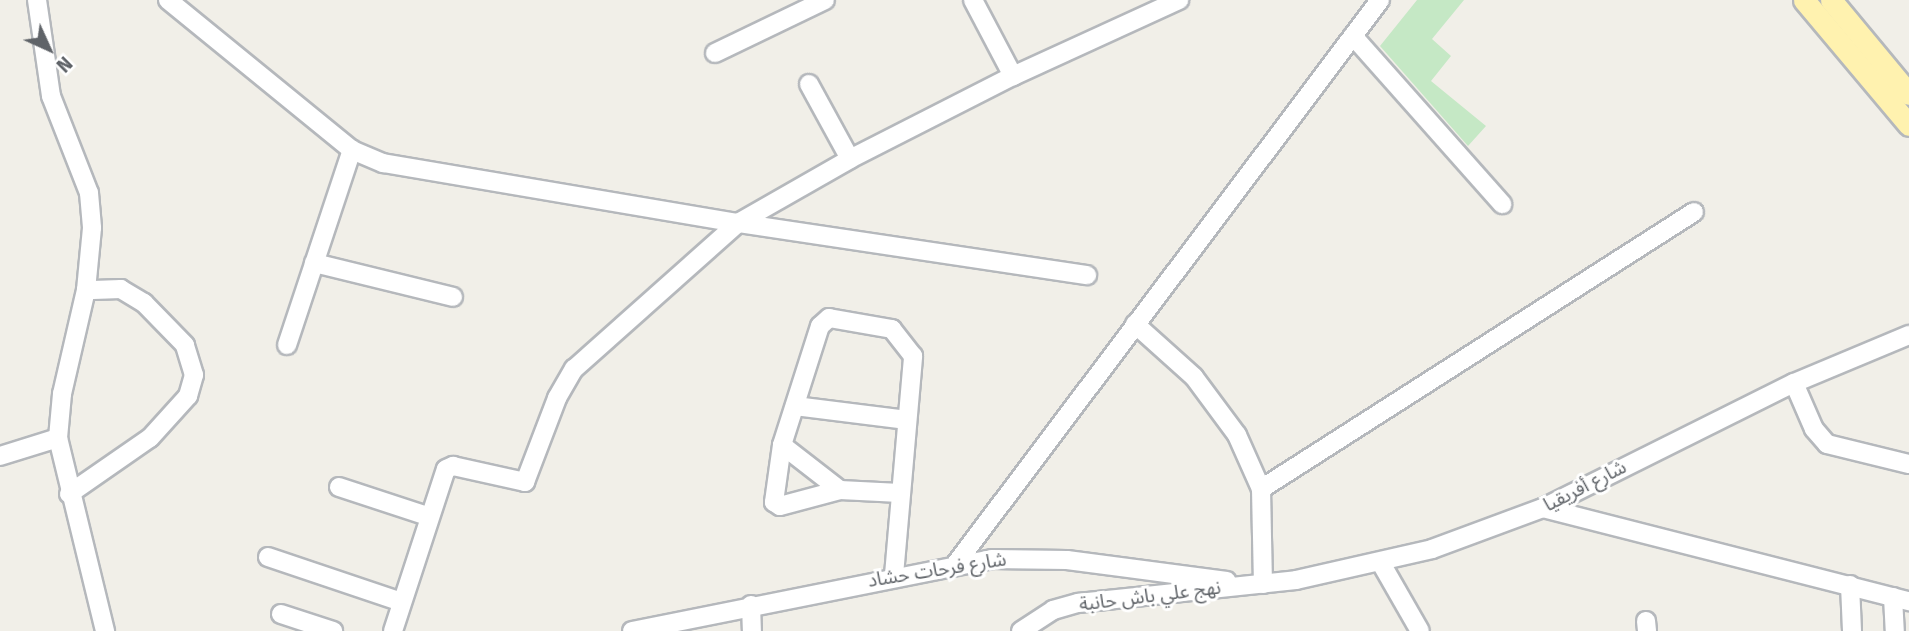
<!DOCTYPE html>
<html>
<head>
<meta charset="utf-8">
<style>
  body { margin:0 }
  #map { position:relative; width:1909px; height:631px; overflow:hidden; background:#f1efe8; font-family:"Fira Sans","Noto Sans Arabic",sans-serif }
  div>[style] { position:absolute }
  .green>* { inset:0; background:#c5e8c5 }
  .roads { filter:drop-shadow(2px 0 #b5b8bc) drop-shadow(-2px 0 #b5b8bc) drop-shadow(0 2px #b5b8bc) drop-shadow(0 -2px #b5b8bc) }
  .minor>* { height:18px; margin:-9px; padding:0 9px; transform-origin:9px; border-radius:9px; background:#fff }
  .major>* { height:21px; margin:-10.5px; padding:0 10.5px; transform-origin:10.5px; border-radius:10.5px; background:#fff2af }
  span { translate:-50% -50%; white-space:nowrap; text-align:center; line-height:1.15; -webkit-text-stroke:6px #fff; paint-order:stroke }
  .street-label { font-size:19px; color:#5f6368 }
  .north { position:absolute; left:14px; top:14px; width:70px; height:70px; -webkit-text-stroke:5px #fff; paint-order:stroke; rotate:135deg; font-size:19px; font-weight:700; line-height:28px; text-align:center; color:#5f6368 }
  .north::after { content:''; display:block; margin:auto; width:24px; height:32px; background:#5f6368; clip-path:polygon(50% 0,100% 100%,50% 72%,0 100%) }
</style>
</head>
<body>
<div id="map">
  <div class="green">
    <div style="clip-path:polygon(1417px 0,1464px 0,1432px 39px,1451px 56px,1431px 81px,1486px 126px,1468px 146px,1380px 46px)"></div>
  </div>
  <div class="roads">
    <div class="minor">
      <div style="left:37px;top:0;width:97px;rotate:81.7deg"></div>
      <div style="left:51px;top:96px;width:104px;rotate:68.6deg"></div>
      <div style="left:89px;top:193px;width:35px;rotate:85deg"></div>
      <div style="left:92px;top:228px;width:62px;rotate:95.5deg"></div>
      <div style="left:86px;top:290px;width:107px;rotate:103deg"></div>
      <div style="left:62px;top:394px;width:44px;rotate:95.2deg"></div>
      <div style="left:58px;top:438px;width:199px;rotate:76.3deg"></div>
      <div style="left:168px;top:0;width:237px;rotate:39.2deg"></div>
      <div style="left:352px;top:150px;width:34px;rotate:23deg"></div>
      <div style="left:383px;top:163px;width:360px;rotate:9.6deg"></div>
      <div style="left:738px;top:223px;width:353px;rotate:8.5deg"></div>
      <div style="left:973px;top:0;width:86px;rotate:62.2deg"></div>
      <div style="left:1353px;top:36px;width:225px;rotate:48.4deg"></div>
      <div style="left:715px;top:53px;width:122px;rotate:-25.7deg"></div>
      <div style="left:809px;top:84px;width:85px;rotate:61.3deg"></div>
      <div style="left:314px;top:263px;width:143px;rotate:13.7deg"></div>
      <div style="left:1135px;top:324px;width:79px;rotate:41.9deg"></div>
      <div style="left:1194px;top:377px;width:72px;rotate:53.4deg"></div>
      <div style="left:1237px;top:435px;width:59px;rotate:66deg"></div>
      <div style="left:1261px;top:489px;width:95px;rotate:88.8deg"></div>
      <div style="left:287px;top:345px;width:206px;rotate:-71.6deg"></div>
      <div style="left:1794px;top:383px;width:50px;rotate:66.5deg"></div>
      <div style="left:1814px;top:429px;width:20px;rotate:49deg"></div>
      <div style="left:1827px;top:444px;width:84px;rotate:13.7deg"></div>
      <div style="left:795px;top:406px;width:113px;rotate:7.1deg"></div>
      <div style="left:782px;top:445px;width:73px;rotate:37.8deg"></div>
      <div style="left:0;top:456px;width:61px;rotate:-17.2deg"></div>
      <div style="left:339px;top:487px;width:93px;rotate:18.2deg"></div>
      <div style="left:1261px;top:489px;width:514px;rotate:-32.61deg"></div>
      <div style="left:69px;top:494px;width:98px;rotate:-34.7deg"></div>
      <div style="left:150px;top:438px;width:57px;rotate:-47.9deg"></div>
      <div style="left:188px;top:396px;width:22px;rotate:-74deg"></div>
      <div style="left:194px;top:375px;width:31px;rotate:-107deg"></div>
      <div style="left:185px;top:345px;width:59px;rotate:-134.3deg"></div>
      <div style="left:144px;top:303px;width:27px;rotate:-149deg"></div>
      <div style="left:121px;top:289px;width:35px;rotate:178deg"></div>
      <div style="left:1543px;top:508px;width:378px;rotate:14.3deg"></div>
      <div style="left:268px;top:557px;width:141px;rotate:18.6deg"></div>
      <div style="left:1381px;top:563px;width:78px;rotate:60.2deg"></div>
      <div style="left:955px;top:565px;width:707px;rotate:-53.05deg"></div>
      <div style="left:894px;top:575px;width:220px;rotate:-85deg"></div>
      <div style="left:913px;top:356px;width:34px;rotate:-128deg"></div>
      <div style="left:892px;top:329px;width:64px;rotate:-170.1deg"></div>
      <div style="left:829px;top:318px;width:12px;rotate:138deg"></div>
      <div style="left:820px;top:326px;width:125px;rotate:107.7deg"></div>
      <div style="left:782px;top:445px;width:58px;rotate:98deg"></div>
      <div style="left:774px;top:502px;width:7px;rotate:34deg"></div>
      <div style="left:780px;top:506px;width:62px;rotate:-14.9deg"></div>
      <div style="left:840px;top:490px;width:60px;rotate:2.9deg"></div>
      <div style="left:1850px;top:585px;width:46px;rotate:87.5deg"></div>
      <div style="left:1893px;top:597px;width:34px;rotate:87deg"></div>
      <div style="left:751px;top:605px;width:26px;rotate:88deg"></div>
      <div style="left:281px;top:614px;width:55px;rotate:18.1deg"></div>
      <div style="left:1646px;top:621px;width:10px;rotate:84deg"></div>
      <div style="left:393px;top:631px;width:170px;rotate:-71.9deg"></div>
      <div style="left:446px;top:469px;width:8px;rotate:-23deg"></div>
      <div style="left:453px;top:466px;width:74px;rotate:12.5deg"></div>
      <div style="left:525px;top:482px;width:90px;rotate:-69.1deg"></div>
      <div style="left:557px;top:398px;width:34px;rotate:-60deg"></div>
      <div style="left:574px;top:369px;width:220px;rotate:-41.7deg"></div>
      <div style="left:738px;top:223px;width:129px;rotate:-29.7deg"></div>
      <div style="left:850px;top:159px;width:183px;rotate:-27deg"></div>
      <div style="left:1013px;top:76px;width:183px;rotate:-24.6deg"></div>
      <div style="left:632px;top:631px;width:367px;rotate:-11.3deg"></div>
      <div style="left:992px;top:559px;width:75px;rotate:0.8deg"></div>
      <div style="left:1067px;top:560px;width:161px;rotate:7.5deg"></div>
      <div style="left:1021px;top:631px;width:38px;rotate:-33deg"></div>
      <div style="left:1053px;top:610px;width:26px;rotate:-16deg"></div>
      <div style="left:1078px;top:603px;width:219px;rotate:-6deg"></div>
      <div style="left:1296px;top:580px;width:139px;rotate:-12.8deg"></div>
      <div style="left:1432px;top:549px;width:118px;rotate:-20.3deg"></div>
      <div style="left:1543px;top:508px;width:280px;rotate:-26.5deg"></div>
      <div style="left:1794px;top:383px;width:125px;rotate:-22.7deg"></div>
    </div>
    <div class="major">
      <div style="left:1804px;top:0;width:163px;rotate:50deg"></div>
      <div style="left:1831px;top:0;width:122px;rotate:50.3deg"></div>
    </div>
  </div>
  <div class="street-label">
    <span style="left:1585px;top:486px;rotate:-27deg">شارع أفريقيا</span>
    <span style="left:937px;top:570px;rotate:-9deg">شارع فرحات حشاد</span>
    <span style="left:1150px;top:596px;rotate:-7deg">نهج علي باش حانبة</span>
  </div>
  <div class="north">N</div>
</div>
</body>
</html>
